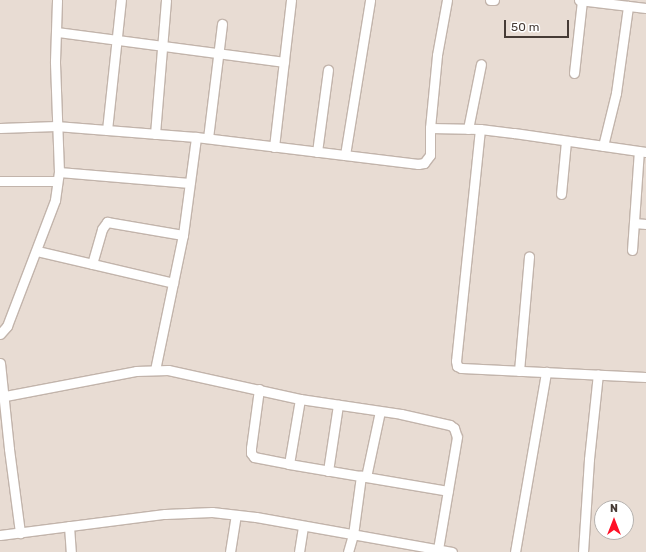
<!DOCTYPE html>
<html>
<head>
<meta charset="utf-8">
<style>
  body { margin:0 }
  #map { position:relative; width:646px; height:552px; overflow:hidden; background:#f4ece6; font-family:Rubik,sans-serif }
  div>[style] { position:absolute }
  .residential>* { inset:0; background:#e8dcd3 }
  .roads { filter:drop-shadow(1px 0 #c2b4ab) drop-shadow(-1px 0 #c2b4ab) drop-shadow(0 1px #c2b4ab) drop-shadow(0 -1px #c2b4ab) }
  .street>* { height:9px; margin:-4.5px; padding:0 4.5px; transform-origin:4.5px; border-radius:4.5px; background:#fff }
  span { translate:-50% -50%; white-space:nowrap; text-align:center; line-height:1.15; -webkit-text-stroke:3px #fff; paint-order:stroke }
  .north { position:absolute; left:594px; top:500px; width:40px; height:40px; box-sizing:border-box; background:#fff; border:1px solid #b5b1ae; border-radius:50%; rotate:0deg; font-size:11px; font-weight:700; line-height:16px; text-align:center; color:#463b35 }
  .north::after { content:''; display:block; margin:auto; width:14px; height:18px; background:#ff1127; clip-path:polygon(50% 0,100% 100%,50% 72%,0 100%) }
  .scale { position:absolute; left:504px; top:20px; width:65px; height:18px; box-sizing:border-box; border:2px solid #463b35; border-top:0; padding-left:5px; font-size:12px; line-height:14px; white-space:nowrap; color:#463b35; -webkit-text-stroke:3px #fff; paint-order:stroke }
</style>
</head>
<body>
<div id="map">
  <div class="residential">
    <div style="clip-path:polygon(evenodd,0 0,646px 0,646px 552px,0 552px,0 0,602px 508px,626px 508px,626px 532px,602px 532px,602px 508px)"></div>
  </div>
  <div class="roads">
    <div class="street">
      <div style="left:490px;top:0;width:4px"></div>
      <div style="left:579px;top:0;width:67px;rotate:6.8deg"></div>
      <div style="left:57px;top:32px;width:229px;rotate:7.5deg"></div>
      <div style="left:574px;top:73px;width:73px;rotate:-83.7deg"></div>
      <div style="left:0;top:128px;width:56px;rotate:-2deg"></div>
      <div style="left:56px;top:126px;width:140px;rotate:4.5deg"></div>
      <div style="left:196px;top:137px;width:224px;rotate:6.9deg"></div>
      <div style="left:418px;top:164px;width:6px;rotate:-9deg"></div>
      <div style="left:424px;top:163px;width:10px;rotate:-53deg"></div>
      <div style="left:430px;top:155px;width:27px;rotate:-90deg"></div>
      <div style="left:430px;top:128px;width:50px;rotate:1.1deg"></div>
      <div style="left:480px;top:129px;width:34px;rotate:7deg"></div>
      <div style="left:514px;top:133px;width:133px;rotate:8.2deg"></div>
      <div style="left:430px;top:128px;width:73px;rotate:-84.5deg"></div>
      <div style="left:437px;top:55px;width:56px;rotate:-79.7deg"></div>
      <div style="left:468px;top:129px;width:66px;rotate:-78.7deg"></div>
      <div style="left:480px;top:129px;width:233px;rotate:95.9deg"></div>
      <div style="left:456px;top:361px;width:5px;rotate:79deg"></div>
      <div style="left:457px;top:366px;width:4px;rotate:27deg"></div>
      <div style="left:461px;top:368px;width:185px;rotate:2.8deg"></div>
      <div style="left:107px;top:130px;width:131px;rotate:-83.9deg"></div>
      <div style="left:155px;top:134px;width:134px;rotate:-85.3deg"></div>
      <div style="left:208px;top:138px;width:115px;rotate:-83deg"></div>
      <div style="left:603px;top:146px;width:55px;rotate:-76.2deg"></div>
      <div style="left:616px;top:93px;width:88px;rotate:-82.1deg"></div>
      <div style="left:274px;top:147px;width:148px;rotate:-83.4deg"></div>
      <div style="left:317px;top:152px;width:83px;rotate:-82.4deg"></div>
      <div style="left:345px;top:155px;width:157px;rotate:-80.8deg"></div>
      <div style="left:59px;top:172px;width:131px;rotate:4.8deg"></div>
      <div style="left:0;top:181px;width:57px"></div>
      <div style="left:561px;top:194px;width:53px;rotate:-84.6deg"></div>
      <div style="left:634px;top:223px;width:12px;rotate:5deg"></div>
      <div style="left:632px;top:250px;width:99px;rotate:-86deg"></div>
      <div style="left:37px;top:251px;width:140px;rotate:13.2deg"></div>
      <div style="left:92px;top:264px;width:36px;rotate:-74deg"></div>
      <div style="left:102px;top:229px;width:9px;rotate:-54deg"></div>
      <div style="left:107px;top:222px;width:77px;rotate:9.7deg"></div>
      <div style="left:0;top:334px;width:11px;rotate:-49deg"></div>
      <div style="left:7px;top:326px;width:135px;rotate:-69.1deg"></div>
      <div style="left:55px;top:200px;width:28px;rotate:-82deg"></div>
      <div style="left:59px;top:172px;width:111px;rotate:-92.1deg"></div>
      <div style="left:55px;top:61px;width:61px;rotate:-88.1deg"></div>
      <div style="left:0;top:363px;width:86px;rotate:84deg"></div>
      <div style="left:9px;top:449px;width:85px;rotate:82.5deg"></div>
      <div style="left:155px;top:370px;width:138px;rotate:-78.3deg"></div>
      <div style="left:183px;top:235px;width:99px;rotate:-82.4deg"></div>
      <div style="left:519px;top:371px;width:115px;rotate:-85deg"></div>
      <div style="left:259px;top:389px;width:60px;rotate:97.7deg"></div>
      <div style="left:251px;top:448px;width:5px;rotate:90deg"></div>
      <div style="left:251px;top:453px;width:5px;rotate:53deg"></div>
      <div style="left:254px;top:457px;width:36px;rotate:11deg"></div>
      <div style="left:289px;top:464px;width:161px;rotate:9.6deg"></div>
      <div style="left:0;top:397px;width:138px;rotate:-10.8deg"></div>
      <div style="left:136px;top:371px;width:32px;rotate:-2deg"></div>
      <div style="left:168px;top:370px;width:135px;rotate:12.4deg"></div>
      <div style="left:300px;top:399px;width:102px;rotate:8.4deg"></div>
      <div style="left:401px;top:414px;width:50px;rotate:12.7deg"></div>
      <div style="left:450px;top:425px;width:5px;rotate:37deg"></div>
      <div style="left:454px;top:428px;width:9px;rotate:72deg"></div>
      <div style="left:457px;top:437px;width:114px;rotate:99.6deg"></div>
      <div style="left:289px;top:464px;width:66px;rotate:-80.4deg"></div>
      <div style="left:328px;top:471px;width:67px;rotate:-81.4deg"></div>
      <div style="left:366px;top:477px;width:67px;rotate:-78deg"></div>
      <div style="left:69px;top:526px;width:26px;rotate:86deg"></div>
      <div style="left:0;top:535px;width:166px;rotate:-7.3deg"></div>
      <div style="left:165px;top:514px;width:47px;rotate:-2.4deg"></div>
      <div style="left:212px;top:512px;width:44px;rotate:6.5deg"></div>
      <div style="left:256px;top:517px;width:199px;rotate:10.1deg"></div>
      <div style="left:230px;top:552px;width:37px;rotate:-81deg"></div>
      <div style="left:299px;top:552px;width:26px;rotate:-81deg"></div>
      <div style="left:348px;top:552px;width:18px;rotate:-74deg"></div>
      <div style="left:353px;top:535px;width:60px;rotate:-82.3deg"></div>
      <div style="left:515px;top:552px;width:183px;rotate:-80.2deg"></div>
      <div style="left:583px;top:552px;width:93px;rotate:-86.3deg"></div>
      <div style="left:589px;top:459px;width:85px;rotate:-84deg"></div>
    </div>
  </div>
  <div class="north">N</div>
  <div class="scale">50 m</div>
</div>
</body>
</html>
